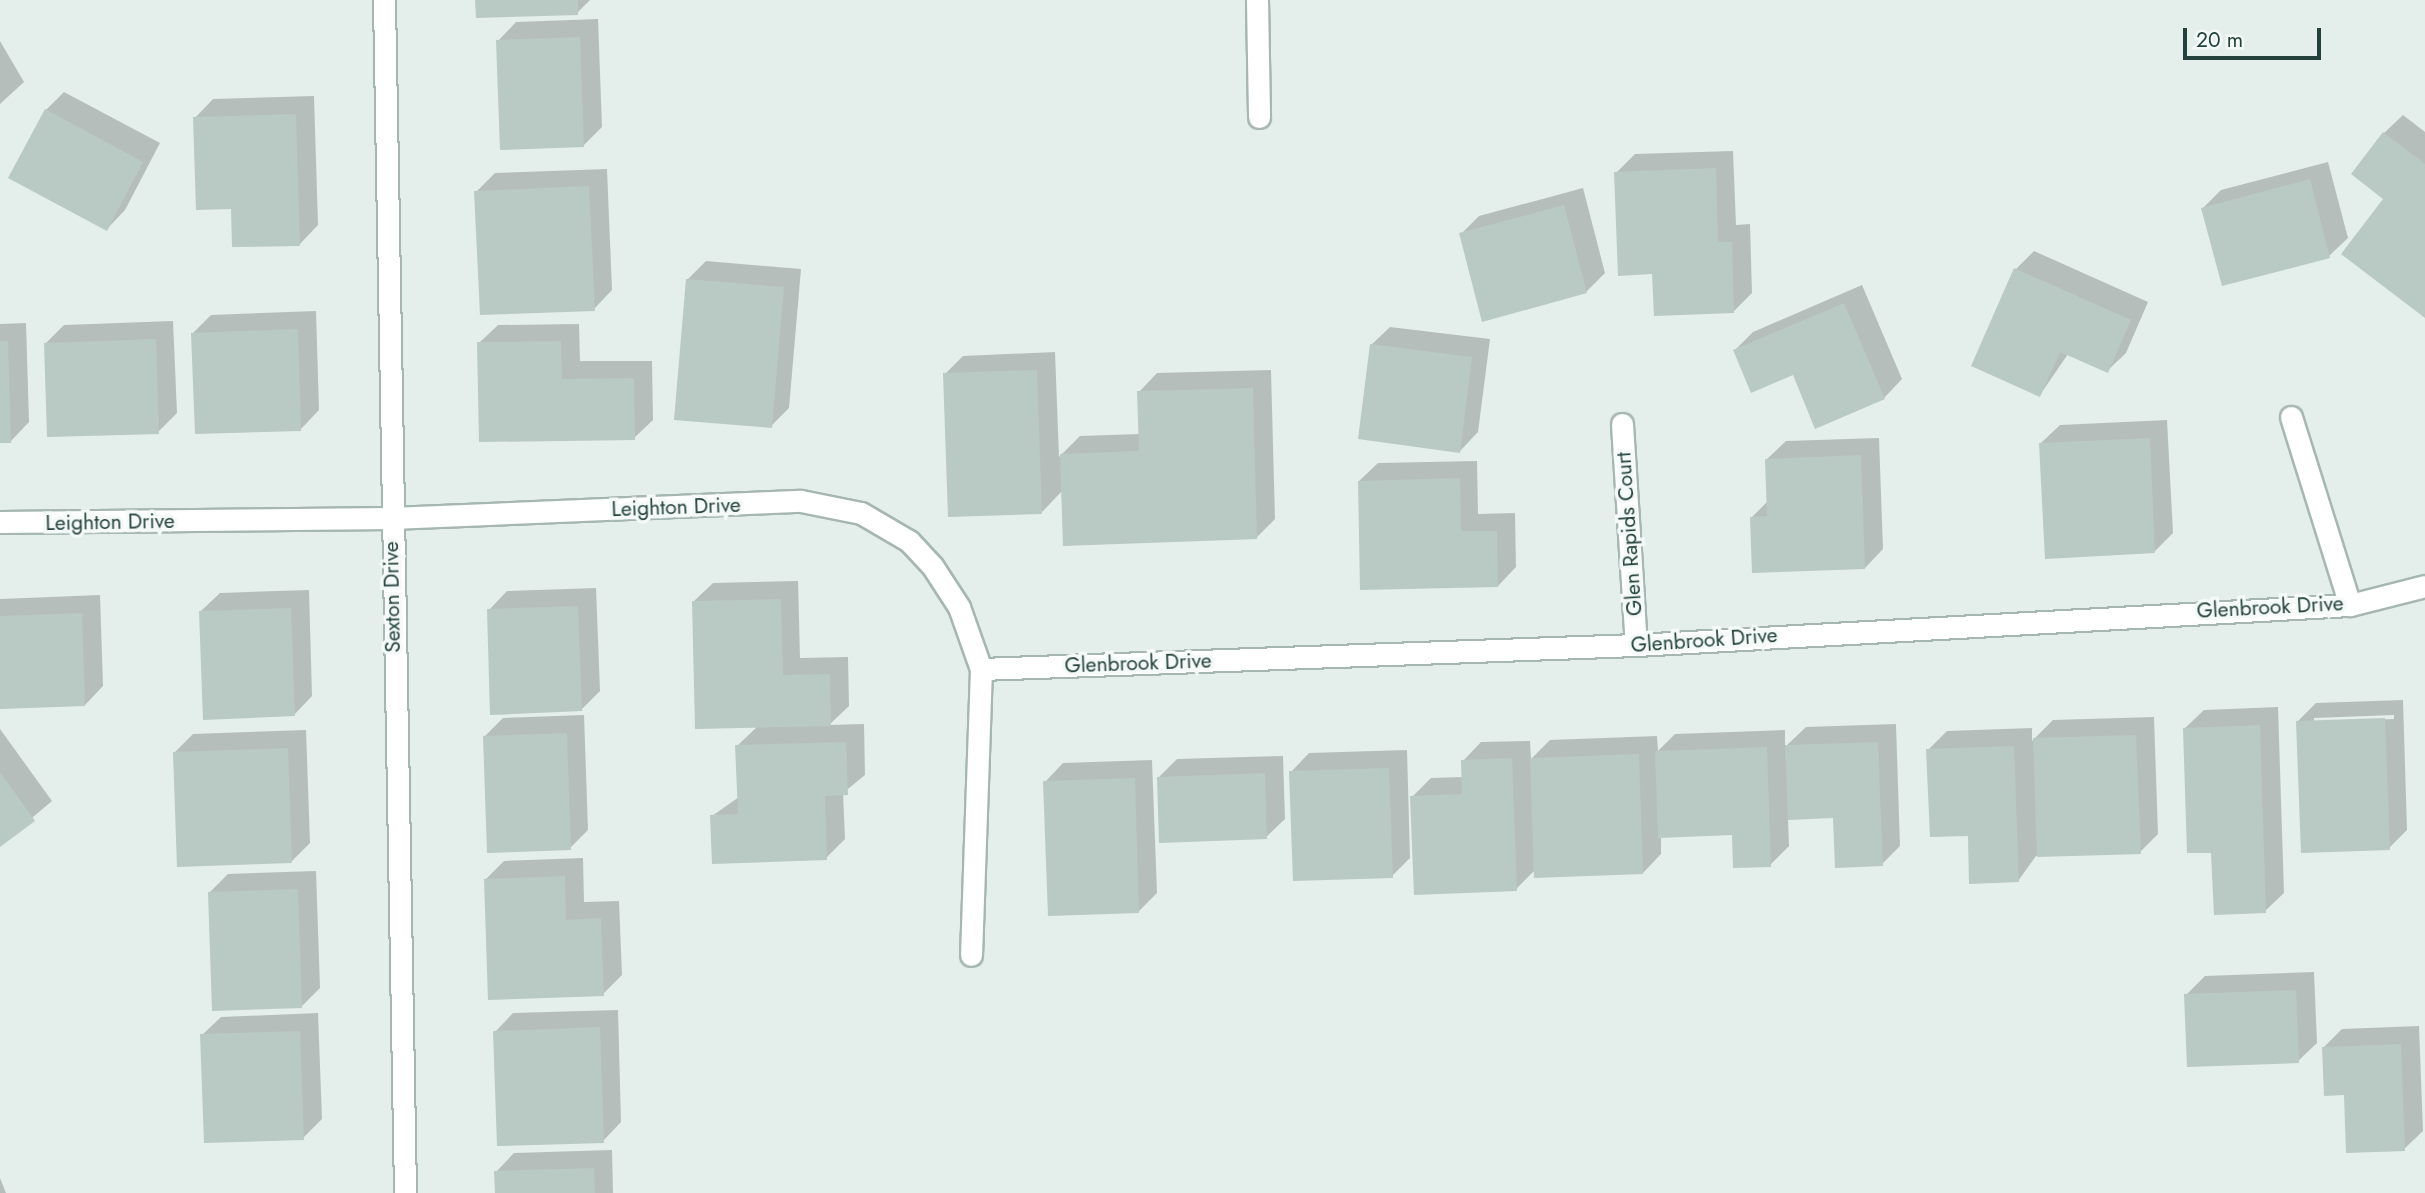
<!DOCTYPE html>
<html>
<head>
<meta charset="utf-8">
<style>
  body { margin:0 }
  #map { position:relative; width:2425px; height:1193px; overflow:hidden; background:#e4eeea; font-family:Jost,sans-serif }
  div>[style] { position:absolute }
  .shadow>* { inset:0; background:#0003 }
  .building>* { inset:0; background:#b9c9c4 }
  .roads { filter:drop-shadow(2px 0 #a6b7b2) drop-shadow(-2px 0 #a6b7b2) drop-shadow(0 2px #a6b7b2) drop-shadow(0 -2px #a6b7b2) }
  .minor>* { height:21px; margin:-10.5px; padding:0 10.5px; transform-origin:10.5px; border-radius:10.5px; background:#fff }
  span { translate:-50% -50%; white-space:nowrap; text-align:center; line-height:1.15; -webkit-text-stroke:7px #f5faf8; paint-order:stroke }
  .street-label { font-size:21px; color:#22413b }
  .scale { position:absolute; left:2183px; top:28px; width:138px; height:32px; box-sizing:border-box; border:4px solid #22413b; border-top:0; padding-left:9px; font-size:21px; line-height:24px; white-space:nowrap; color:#22413b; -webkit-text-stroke:5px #f5faf8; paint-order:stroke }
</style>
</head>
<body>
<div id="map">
  <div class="shadow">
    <div style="clip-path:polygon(477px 0,590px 0,577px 13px)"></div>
    <div style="clip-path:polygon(598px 19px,602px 127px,583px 146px,498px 41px,516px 22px)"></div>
    <div style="clip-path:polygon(0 41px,24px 82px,0 104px)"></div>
    <div style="clip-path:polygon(64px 92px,160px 143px,125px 210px,107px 229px,46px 110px)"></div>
    <div style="clip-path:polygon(314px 96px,318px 225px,300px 244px,233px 207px,195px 118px,213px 99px)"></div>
    <div style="clip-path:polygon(2403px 115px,2425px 132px,2425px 315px,2385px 198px,2384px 133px)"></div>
    <div style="clip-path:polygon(1733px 151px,1736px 225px,1750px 224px,1752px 293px,1734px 311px,1654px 273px,1616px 173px,1635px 154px)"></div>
    <div style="clip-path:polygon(2328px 162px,2348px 238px,2329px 256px,2203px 208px,2221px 190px)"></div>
    <div style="clip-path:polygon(607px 169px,612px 290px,594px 309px,476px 192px,495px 173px)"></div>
    <div style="clip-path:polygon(1583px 188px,1605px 273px,1586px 292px,1461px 234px,1479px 216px)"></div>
    <div style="clip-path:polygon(2034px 251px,2148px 302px,2126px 353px,2107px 371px,2068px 354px,2040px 395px,2016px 269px)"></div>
    <div style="clip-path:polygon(706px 261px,801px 269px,789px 408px,771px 426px,687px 280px)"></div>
    <div style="clip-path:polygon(1862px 285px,1902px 379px,1884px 398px,1735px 350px,1753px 332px)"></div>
    <div style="clip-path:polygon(316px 311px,319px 410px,301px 429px,193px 333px,211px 315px)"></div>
    <div style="clip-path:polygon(173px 321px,177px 413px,158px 432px,45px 344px,64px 325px)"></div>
    <div style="clip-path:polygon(26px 323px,29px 422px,11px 441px,0 441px,0 324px)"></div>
    <div style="clip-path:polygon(579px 324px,580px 361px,652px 361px,653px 420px,634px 438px,479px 343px,498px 325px)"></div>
    <div style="clip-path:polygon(1390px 327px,1490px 339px,1478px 432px,1460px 451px,1371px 345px)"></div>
    <div style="clip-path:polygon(1055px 352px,1059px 457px,1080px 436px,1140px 434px,1139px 392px,1157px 373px,1271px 370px,1275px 519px,1257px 537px,1063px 490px,1042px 512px,945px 374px,963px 356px)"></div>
    <div style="clip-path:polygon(2167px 420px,2173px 533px,2154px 552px,2041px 443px,2060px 425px)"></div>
    <div style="clip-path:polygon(1879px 438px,1883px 549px,1865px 568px,1752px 517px,1769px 500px,1767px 459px,1786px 441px)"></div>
    <div style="clip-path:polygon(1477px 461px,1478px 514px,1515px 513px,1516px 567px,1498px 586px,1359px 481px,1378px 463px)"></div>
    <div style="clip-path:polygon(798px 581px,800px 658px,848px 657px,849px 706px,829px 725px,864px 724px,865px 775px,843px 793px,845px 839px,826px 858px,712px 816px,739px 797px,737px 746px,758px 726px,694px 601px,713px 583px)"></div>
    <div style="clip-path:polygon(596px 588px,600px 691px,581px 710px,489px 610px,507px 591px)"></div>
    <div style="clip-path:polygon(309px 590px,312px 696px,294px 715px,201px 611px,220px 593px)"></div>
    <div style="clip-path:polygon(100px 595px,103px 686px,85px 705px,0 708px,0 599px)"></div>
    <div style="clip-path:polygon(evenodd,2403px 700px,2407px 830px,2389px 848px,2298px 721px,2316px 703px,2403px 700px,2394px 715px,2394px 719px,2314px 722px,2314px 718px,2394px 715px)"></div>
    <div style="clip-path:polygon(2278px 707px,2284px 893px,2265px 911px,2213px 851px,2185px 728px,2204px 710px)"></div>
    <div style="clip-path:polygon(584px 715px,588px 830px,570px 848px,485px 736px,503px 718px)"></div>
    <div style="clip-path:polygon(2154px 717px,2158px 834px,2140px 852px,2036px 856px,2018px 881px,1969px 834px,1928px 750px,1947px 731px,2032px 728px,2032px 741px,2053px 720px)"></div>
    <div style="clip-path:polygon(1896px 724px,1900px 846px,1882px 864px,1835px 816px,1788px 818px,1789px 846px,1770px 865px,1734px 833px,1661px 836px,1661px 854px,1643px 873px,1535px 870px,1516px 889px,1412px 797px,1431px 778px,1463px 777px,1463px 761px,1481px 742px,1530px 741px,1531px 759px,1550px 740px,1657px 736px,1658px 751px,1675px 734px,1785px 730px,1785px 747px,1806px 727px)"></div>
    <div style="clip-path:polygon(0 729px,52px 801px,0 845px)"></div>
    <div style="clip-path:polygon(306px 730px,310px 843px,291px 862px,175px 752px,193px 734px)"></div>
    <div style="clip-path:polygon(1407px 750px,1410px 858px,1392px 876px,1291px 772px,1309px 753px)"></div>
    <div style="clip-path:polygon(1283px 756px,1285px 819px,1266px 837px,1158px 778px,1177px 759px)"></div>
    <div style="clip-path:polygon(1152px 760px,1157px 893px,1139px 911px,1045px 782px,1063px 763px)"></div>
    <div style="clip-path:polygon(583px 858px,584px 902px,619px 901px,622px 975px,603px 994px,486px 879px,504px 861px)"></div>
    <div style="clip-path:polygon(316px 871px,320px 988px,302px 1006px,209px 893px,228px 874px)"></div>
    <div style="clip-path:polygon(2314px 972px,2317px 1043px,2298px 1061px,2186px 995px,2205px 976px)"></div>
    <div style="clip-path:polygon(618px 1010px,621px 1122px,603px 1141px,495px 1032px,513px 1013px)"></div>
    <div style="clip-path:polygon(318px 1013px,322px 1119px,303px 1138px,202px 1035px,221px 1017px)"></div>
    <div style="clip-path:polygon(2419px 1026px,2423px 1131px,2404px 1149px,2346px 1094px,2324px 1047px,2342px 1029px)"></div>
    <div style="clip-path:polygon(612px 1150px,613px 1193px,497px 1193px,496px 1172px,514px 1153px)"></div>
    <div style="clip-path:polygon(0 1178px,6px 1193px,0 1193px)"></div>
  </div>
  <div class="building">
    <div style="clip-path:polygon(475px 0,578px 0,578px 15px,476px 18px)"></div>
    <div style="clip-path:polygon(580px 37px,584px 147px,500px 150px,496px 40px)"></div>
    <div style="clip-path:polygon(45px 109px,143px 162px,107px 231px,8px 178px)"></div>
    <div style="clip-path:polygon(296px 114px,300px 246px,232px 247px,231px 209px,196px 210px,193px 117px)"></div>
    <div style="clip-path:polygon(2383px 132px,2425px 164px,2425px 318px,2341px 254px,2383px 199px,2351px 174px)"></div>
    <div style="clip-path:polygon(1716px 168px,1718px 242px,1732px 242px,1734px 313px,1654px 316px,1652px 274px,1618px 276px,1614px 172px)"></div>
    <div style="clip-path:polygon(2310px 179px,2330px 258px,2222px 286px,2201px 208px)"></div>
    <div style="clip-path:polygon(589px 186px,595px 311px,480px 315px,474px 191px)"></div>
    <div style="clip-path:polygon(1564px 205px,1587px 293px,1482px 322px,1459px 233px)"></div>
    <div style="clip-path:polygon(2014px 268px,2131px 320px,2108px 373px,2060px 352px,2040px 397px,1971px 366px)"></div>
    <div style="clip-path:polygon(686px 279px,784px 287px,772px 428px,674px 420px)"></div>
    <div style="clip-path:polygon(1844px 303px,1885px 399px,1815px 429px,1793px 375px,1751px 393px,1733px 350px)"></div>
    <div style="clip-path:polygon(298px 329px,301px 431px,195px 434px,191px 333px)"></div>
    <div style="clip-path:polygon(156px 339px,159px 434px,47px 437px,44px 343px)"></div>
    <div style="clip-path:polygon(0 341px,8px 341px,11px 443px,0 443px)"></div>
    <div style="clip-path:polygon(561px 341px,562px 379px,634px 378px,635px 440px,479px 442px,477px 342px)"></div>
    <div style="clip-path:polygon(1370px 344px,1472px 357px,1460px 453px,1358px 439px)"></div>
    <div style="clip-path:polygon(1037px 370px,1042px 514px,948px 517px,943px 373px)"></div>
    <div style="clip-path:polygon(1253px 388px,1257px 539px,1063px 546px,1060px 454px,1139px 451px,1137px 391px)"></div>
    <div style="clip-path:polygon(2150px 438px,2155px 553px,2045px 559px,2039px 443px)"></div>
    <div style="clip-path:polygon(1861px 455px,1865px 569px,1752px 573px,1750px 517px,1767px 516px,1765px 459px)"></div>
    <div style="clip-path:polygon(1460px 478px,1461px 531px,1497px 531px,1498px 587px,1360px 590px,1358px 481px)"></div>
    <div style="clip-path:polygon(781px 599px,783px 675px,830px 674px,831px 726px,695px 729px,692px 601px)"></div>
    <div style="clip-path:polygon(578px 606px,582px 711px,490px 715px,487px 609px)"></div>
    <div style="clip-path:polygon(291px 608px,295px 716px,203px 720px,199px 611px)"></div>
    <div style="clip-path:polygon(82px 613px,85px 706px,0 709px,0 616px)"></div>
    <div style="clip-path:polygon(2385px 718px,2390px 850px,2301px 853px,2296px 721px)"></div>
    <div style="clip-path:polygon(2260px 725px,2266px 913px,2214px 915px,2211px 853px,2187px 853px,2183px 728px)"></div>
    <div style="clip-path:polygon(567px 733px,571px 850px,487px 853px,483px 736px)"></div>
    <div style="clip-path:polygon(2136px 735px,2141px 854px,2037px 857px,2033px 738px)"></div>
    <div style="clip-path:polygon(846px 742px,848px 795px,825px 796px,827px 860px,712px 864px,710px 815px,738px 814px,735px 745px)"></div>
    <div style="clip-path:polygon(1878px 742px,1883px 866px,1835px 868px,1833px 818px,1788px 820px,1785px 745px)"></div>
    <div style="clip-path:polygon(2014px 746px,2019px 882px,1969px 884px,1968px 836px,1930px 837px,1926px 749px)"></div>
    <div style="clip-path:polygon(1767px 747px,1771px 867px,1733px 868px,1732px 835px,1658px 838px,1655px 751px)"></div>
    <div style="clip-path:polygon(288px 748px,292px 863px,177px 867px,173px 752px)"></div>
    <div style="clip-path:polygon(1639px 754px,1643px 874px,1534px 878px,1530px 758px)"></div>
    <div style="clip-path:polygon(1512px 758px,1517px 891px,1414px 895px,1410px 796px,1462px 794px,1461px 760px)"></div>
    <div style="clip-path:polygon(1389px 768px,1393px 878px,1293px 881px,1289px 771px)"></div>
    <div style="clip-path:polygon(0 772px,35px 821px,0 847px)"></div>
    <div style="clip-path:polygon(1265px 773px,1267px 839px,1159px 843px,1157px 777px)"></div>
    <div style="clip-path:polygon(1135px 778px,1139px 913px,1048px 916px,1043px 781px)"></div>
    <div style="clip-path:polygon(565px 876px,566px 920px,601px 918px,604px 996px,488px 1000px,484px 879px)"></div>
    <div style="clip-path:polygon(298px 889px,302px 1008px,212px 1011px,208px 892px)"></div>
    <div style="clip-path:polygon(2296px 990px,2299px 1063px,2187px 1067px,2184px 994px)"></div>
    <div style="clip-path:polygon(600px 1027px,604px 1143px,497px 1146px,493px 1031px)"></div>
    <div style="clip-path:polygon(300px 1031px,304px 1140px,204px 1143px,200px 1034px)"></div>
    <div style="clip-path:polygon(2401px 1044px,2405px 1151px,2346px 1153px,2344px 1095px,2324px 1096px,2322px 1047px)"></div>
    <div style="clip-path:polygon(594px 1168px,595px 1193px,495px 1193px,494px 1171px)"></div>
  </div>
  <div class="roads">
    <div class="minor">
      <div style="left:384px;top:0;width:1193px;rotate:88.99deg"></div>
      <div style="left:1257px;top:0;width:117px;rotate:89deg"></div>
      <div style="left:2291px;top:417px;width:197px;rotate:72.6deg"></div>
      <div style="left:1622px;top:424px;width:221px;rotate:86.4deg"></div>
      <div style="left:0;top:522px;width:391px;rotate:-0.6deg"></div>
      <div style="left:391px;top:518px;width:410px;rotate:-2.4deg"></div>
      <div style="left:801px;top:501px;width:61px;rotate:11.3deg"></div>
      <div style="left:861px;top:513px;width:56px;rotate:30.3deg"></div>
      <div style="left:909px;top:541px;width:35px;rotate:47deg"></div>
      <div style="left:933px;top:567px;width:48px;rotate:57deg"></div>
      <div style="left:959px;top:607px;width:66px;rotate:70.5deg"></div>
      <div style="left:981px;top:669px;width:286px;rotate:92deg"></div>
      <div style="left:981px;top:669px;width:655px;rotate:-2.1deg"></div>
      <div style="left:1636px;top:645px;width:715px;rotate:-3.21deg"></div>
      <div style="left:2350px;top:605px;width:77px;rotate:-14.2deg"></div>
    </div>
  </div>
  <div class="street-label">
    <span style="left:676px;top:507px;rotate:-2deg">Leighton Drive</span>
    <span style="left:110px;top:522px;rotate:-1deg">Leighton Drive</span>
    <span style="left:1629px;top:534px;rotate:-94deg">Glen Rapids Court</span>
    <span style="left:392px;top:597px;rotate:-91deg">Sexton Drive</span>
    <span style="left:2270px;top:607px;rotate:-3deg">Glenbrook Drive</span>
    <span style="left:1704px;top:640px;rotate:-4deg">Glenbrook Drive</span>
    <span style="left:1138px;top:663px;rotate:-2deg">Glenbrook Drive</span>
  </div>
  <div class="scale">20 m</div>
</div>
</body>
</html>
